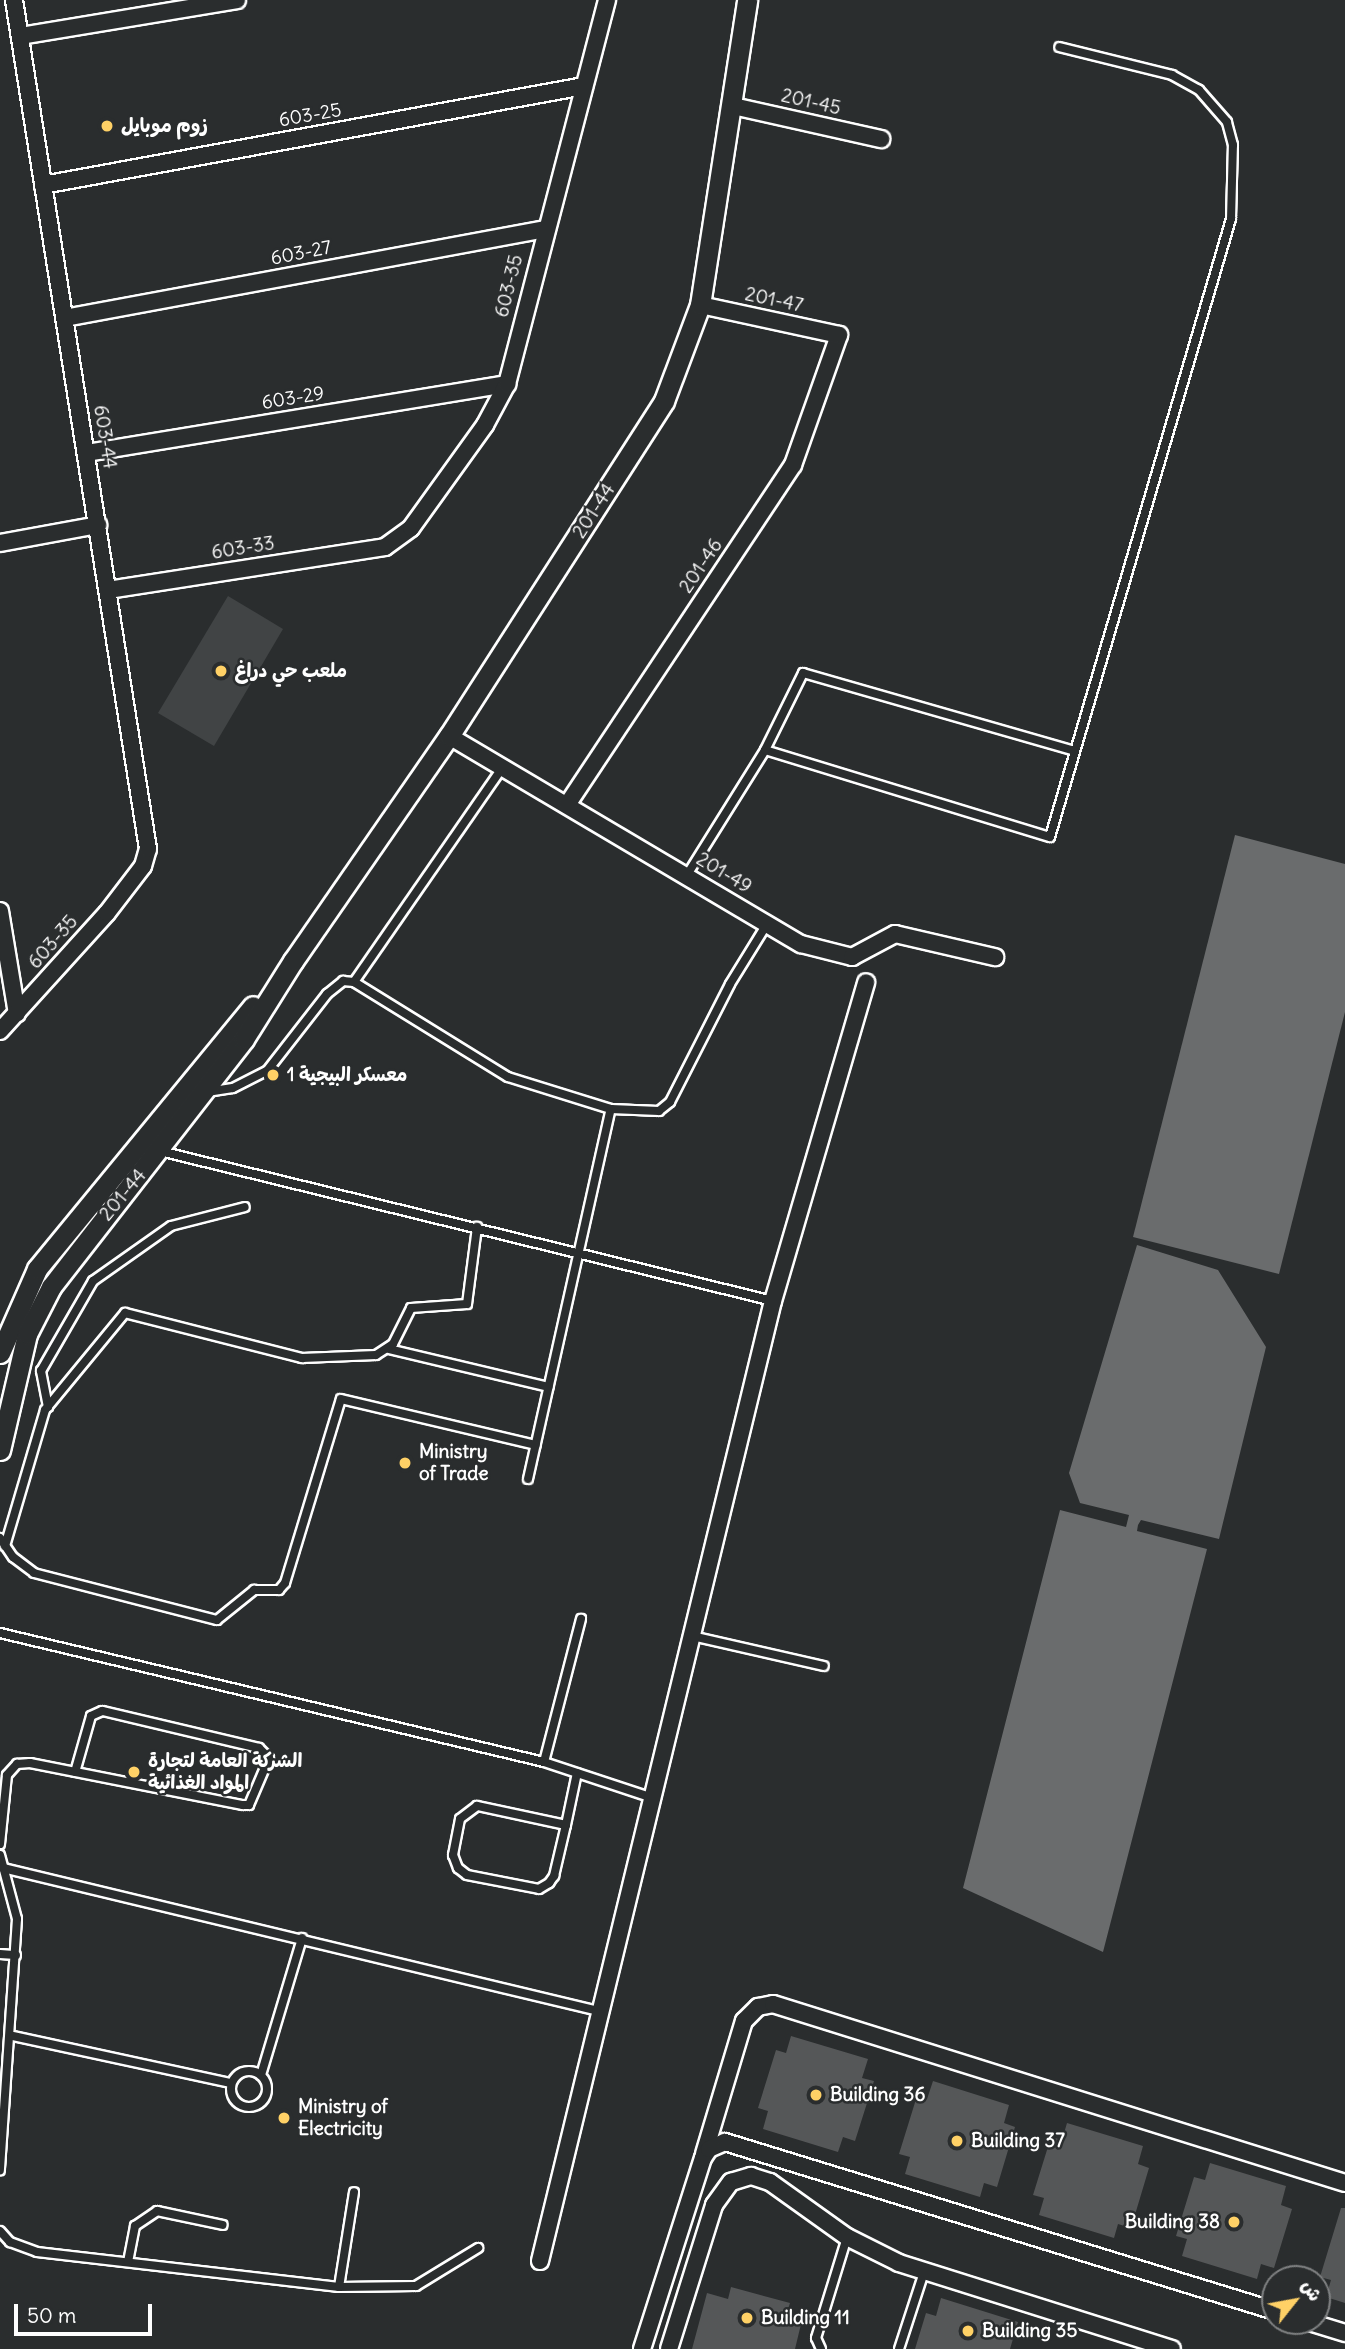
<!DOCTYPE html>
<html>
<head>
<meta charset="utf-8">
<style>
  body { margin:0 }
  #map { position:relative; width:1345px; height:2349px; overflow:hidden; background:#2a2d2e; font-family:Delius,"Playpen Sans Arabic",sans-serif }
  div>[style] { position:absolute }
  .green>* { inset:0; background:#414445 }
  .water>* { inset:0; background:#6a6c6d }
  .building>* { inset:0; background:#555758 }
  .roads { filter:drop-shadow(2px 0 #fff) drop-shadow(-2px 0 #fff) drop-shadow(0 2px #fff) drop-shadow(0 -2px #fff) }
  .service>* { height:8px; margin:-4px; padding:0 4px; transform-origin:4px; border-radius:4px; background:#2a2d2e }
  .service>.ring { margin:-4px; padding:0; box-sizing:content-box; background:none; border:8px solid #2a2d2e; border-radius:50% }
  .minor>* { height:16px; margin:-8px; padding:0 8px; transform-origin:8px; border-radius:8px; background:#2a2d2e }
  .tertiary>* { height:19px; margin:-9.5px; padding:0 9.5px; transform-origin:9.5px; border-radius:9.5px; background:#2a2d2e }
  .dots>* { width:19px; height:19px; translate:-50% -50%; box-sizing:border-box; border:4px solid #2a2d2e; border-radius:50% }
  span { translate:-50% -50%; white-space:nowrap; text-align:center; line-height:1.15; -webkit-text-stroke:5px #2a2d2e; paint-order:stroke }
  .street-label { font-size:19px; color:#fff }
  .poi-label { font-size:19px; color:#fff; font-weight:700 }
  .left { translate:0 -50%; text-align:left }
  .right { translate:-100% -50%; text-align:right }
  .north { position:absolute; left:1261px; top:2265px; width:70px; height:70px; box-sizing:border-box; background:#2a2d2e; border:2px solid #7f8182; border-radius:50%; rotate:59deg; font-size:19px; font-weight:700; line-height:28px; text-align:center; color:#fff }
  .north::after { content:''; display:block; margin:auto; width:24px; height:32px; background:#ffd166; clip-path:polygon(50% 0,100% 100%,50% 72%,0 100%) }
  .scale { position:absolute; left:14px; top:2304px; width:138px; height:32px; box-sizing:border-box; border:4px solid #fff; border-top:0; padding-left:9px; font-size:21px; line-height:24px; white-space:nowrap; color:#fff; -webkit-text-stroke:5px #2a2d2e; paint-order:stroke }
</style>
</head>
<body>
<div id="map">
  <div class="green">
    <div style="clip-path:polygon(228px 596px,283px 629px,214px 746px,158px 713px)"></div>
  </div>
  <div class="water">
    <div style="clip-path:polygon(1235px 835px,1345px 864px,1345px 1012px,1279px 1274px,1133px 1237px)"></div>
    <div style="clip-path:polygon(1137px 1245px,1218px 1270px,1266px 1347px,1219px 1539px,1141px 1520px,1138px 1525px,1137px 1531px,1207px 1549px,1103px 1952px,963px 1888px,1060px 1510px,1126px 1527px,1129px 1515px,1080px 1503px,1069px 1473px)"></div>
  </div>
  <div class="building">
    <div style="clip-path:polygon(791px 2036px,868px 2059px,862px 2078px,874px 2081px,855px 2141px,843px 2137px,838px 2152px,763px 2129px,768px 2111px,758px 2108px,776px 2050px,786px 2053px)"></div>
    <div style="clip-path:polygon(933px 2081px,1009px 2105px,1004px 2123px,1015px 2127px,997px 2187px,984px 2183px,980px 2197px,905px 2174px,910px 2157px,899px 2154px,917px 2096px,927px 2099px)"></div>
    <div style="clip-path:polygon(1067px 2123px,1143px 2146px,1138px 2164px,1149px 2168px,1131px 2228px,1118px 2224px,1114px 2238px,1039px 2215px,1044px 2198px,1033px 2195px,1051px 2137px,1062px 2140px)"></div>
    <div style="clip-path:polygon(1210px 2163px,1286px 2186px,1281px 2205px,1292px 2209px,1274px 2268px,1261px 2264px,1257px 2279px,1182px 2256px,1187px 2239px,1176px 2236px,1194px 2177px,1205px 2180px)"></div>
    <div style="clip-path:polygon(1341px 2208px,1345px 2208px,1345px 2303px,1326px 2297px,1331px 2280px,1320px 2277px)"></div>
    <div style="clip-path:polygon(731px 2287px,790px 2303px,786px 2316px,802px 2320px,795px 2349px,692px 2349px,707px 2293px,728px 2299px)"></div>
    <div style="clip-path:polygon(941px 2298px,1018px 2322px,1010px 2349px,915px 2349px,926px 2313px,936px 2316px)"></div>
  </div>
  <div class="roads">
    <div class="service">
      <div style="left:765px;top:750px;width:298px;rotate:17deg"></div>
      <div style="left:1050px;top:837px;width:644px;rotate:-73.68deg"></div>
      <div style="left:1231px;top:219px;width:74px;rotate:-88.5deg"></div>
      <div style="left:1233px;top:145px;width:24px;rotate:-105deg"></div>
      <div style="left:1227px;top:122px;width:43px;rotate:-131.2deg"></div>
      <div style="left:1199px;top:90px;width:31px;rotate:-151deg"></div>
      <div style="left:1172px;top:75px;width:116px;rotate:-166.1deg"></div>
      <div style="left:687px;top:875px;width:147px;rotate:-58deg"></div>
      <div style="left:765px;top:750px;width:86px;rotate:-63.7deg"></div>
      <div style="left:803px;top:673px;width:283px;rotate:16deg"></div>
      <div style="left:354px;top:982px;width:262px;rotate:-55.3deg"></div>
      <div style="left:207px;top:1092px;width:26px;rotate:-9deg"></div>
      <div style="left:233px;top:1088px;width:38px;rotate:-27deg"></div>
      <div style="left:267px;top:1071px;width:98px;rotate:-52.1deg"></div>
      <div style="left:327px;top:994px;width:21px;rotate:-39deg"></div>
      <div style="left:343px;top:981px;width:11px;rotate:5deg"></div>
      <div style="left:354px;top:982px;width:181px;rotate:31.7deg"></div>
      <div style="left:508px;top:1077px;width:108px;rotate:17.3deg"></div>
      <div style="left:611px;top:1109px;width:48px;rotate:2.4deg"></div>
      <div style="left:659px;top:1111px;width:14px;rotate:-39deg"></div>
      <div style="left:670px;top:1102px;width:132px;rotate:-63deg"></div>
      <div style="left:730px;top:984px;width:70px;rotate:-58.3deg"></div>
      <div style="left:160px;top:1151px;width:631px;rotate:13.75deg"></div>
      <div style="left:389px;top:1349px;width:164px;rotate:13.4deg"></div>
      <div style="left:48px;top:1407px;width:37px;rotate:-101deg"></div>
      <div style="left:41px;top:1371px;width:104px;rotate:-60deg"></div>
      <div style="left:93px;top:1281px;width:95px;rotate:-35.2deg"></div>
      <div style="left:171px;top:1226px;width:76px;rotate:-14.4deg"></div>
      <div style="left:528px;top:1479px;width:379px;rotate:-77.4deg"></div>
      <div style="left:0;top:1538px;width:23px;rotate:56deg"></div>
      <div style="left:13px;top:1557px;width:26px;rotate:37deg"></div>
      <div style="left:34px;top:1573px;width:189px;rotate:14.4deg"></div>
      <div style="left:217px;top:1620px;width:48px;rotate:-39deg"></div>
      <div style="left:254px;top:1590px;width:25px"></div>
      <div style="left:279px;top:1590px;width:9px;rotate:-49deg"></div>
      <div style="left:285px;top:1583px;width:192px;rotate:-73.1deg"></div>
      <div style="left:341px;top:1399px;width:200px;rotate:13.3deg"></div>
      <div style="left:5px;top:1546px;width:142px;rotate:-73.6deg"></div>
      <div style="left:45px;top:1410px;width:126px;rotate:-50.5deg"></div>
      <div style="left:125px;top:1313px;width:183px;rotate:14.3deg"></div>
      <div style="left:302px;top:1358px;width:74px;rotate:-2.3deg"></div>
      <div style="left:376px;top:1355px;width:20px;rotate:-33deg"></div>
      <div style="left:393px;top:1344px;width:40px;rotate:-63.4deg"></div>
      <div style="left:411px;top:1308px;width:56px;rotate:-4.1deg"></div>
      <div style="left:467px;top:1304px;width:78px;rotate:-82.6deg"></div>
      <div style="left:0;top:1633px;width:559px;rotate:13.34deg"></div>
      <div style="left:544px;top:1762px;width:115px;rotate:18.3deg"></div>
      <div style="left:692px;top:1636px;width:135px;rotate:12.8deg"></div>
      <div style="left:544px;top:1762px;width:148px;rotate:-75.5deg"></div>
      <div style="left:566px;top:1825px;width:91px;rotate:-167.9deg"></div>
      <div style="left:477px;top:1806px;width:21px;rotate:143deg"></div>
      <div style="left:460px;top:1819px;width:37px;rotate:101deg"></div>
      <div style="left:453px;top:1855px;width:14px;rotate:69deg"></div>
      <div style="left:458px;top:1868px;width:11px;rotate:38deg"></div>
      <div style="left:467px;top:1875px;width:73px;rotate:11deg"></div>
      <div style="left:539px;top:1889px;width:12px;rotate:-31deg"></div>
      <div style="left:549px;top:1883px;width:9px;rotate:-54deg"></div>
      <div style="left:554px;top:1876px;width:52px;rotate:-76.8deg"></div>
      <div style="left:566px;top:1825px;width:53px;rotate:-78.1deg"></div>
      <div style="left:0;top:1844px;width:69px;rotate:-84.2deg"></div>
      <div style="left:7px;top:1775px;width:15px;rotate:-48deg"></div>
      <div style="left:17px;top:1764px;width:13px;rotate:-4deg"></div>
      <div style="left:30px;top:1763px;width:217px;rotate:11.2deg"></div>
      <div style="left:243px;top:1805px;width:6px"></div>
      <div style="left:249px;top:1805px;width:51px;rotate:-66.9deg"></div>
      <div style="left:269px;top:1758px;width:14px;rotate:-135deg"></div>
      <div style="left:259px;top:1748px;width:161px;rotate:-166.7deg"></div>
      <div style="left:102px;top:1711px;width:12px;rotate:156deg"></div>
      <div style="left:91px;top:1716px;width:58px;rotate:105.9deg"></div>
      <div style="left:0;top:1855px;width:66px;rotate:75.1deg"></div>
      <div style="left:17px;top:1919px;width:252px;rotate:93.9deg"></div>
      <div style="left:3px;top:1868px;width:612px;rotate:13.51deg"></div>
      <div style="left:0;top:1954px;width:16px;rotate:4deg"></div>
      <div style="left:13px;top:2036px;width:223px;rotate:12.2deg"></div>
      <div class="ring" style="left:231px;top:2071px;width:28px;height:28px"></div>
      <div style="left:261px;top:2075px;width:143px;rotate:-73.3deg"></div>
      <div style="left:0;top:2231px;width:15px;rotate:48deg"></div>
      <div style="left:10px;top:2242px;width:29px;rotate:20deg"></div>
      <div style="left:37px;top:2252px;width:304px;rotate:6.6deg"></div>
      <div style="left:339px;top:2287px;width:77px;rotate:-0.7deg"></div>
      <div style="left:416px;top:2286px;width:73px;rotate:-31.5deg"></div>
      <div style="left:128px;top:2262px;width:37px;rotate:-79deg"></div>
      <div style="left:135px;top:2226px;width:27px;rotate:-34deg"></div>
      <div style="left:157px;top:2211px;width:67px;rotate:12deg"></div>
      <div style="left:339px;top:2287px;width:96px;rotate:-81deg"></div>
      <div style="left:821px;top:2349px;width:12px;rotate:-114deg"></div>
      <div style="left:816px;top:2338px;width:106px;rotate:-72.9deg"></div>
      <div style="left:899px;top:2349px;width:81px;rotate:-72deg"></div>
    </div>
    <div class="minor">
      <div style="left:20px;top:36px;width:220px;rotate:-9.4deg"></div>
      <div style="left:733px;top:106px;width:152px;rotate:12.6deg"></div>
      <div style="left:43px;top:185px;width:550px;rotate:-10.37deg"></div>
      <div style="left:65px;top:318px;width:487px;rotate:-10.5deg"></div>
      <div style="left:86px;top:453px;width:427px;rotate:-9.3deg"></div>
      <div style="left:0;top:543px;width:100px;rotate:-10.4deg"></div>
      <div style="left:108px;top:590px;width:280px;rotate:-8.8deg"></div>
      <div style="left:385px;top:547px;width:32px;rotate:-36deg"></div>
      <div style="left:411px;top:528px;width:127px;rotate:-54.3deg"></div>
      <div style="left:485px;top:425px;width:47px;rotate:-61.8deg"></div>
      <div style="left:507px;top:384px;width:397px;rotate:-75.4deg"></div>
      <div style="left:449px;top:736px;width:409px;rotate:30.6deg"></div>
      <div style="left:801px;top:944px;width:53px;rotate:14.3deg"></div>
      <div style="left:852px;top:957px;width:49px;rotate:-28.1deg"></div>
      <div style="left:895px;top:934px;width:103px;rotate:13deg"></div>
      <div style="left:567px;top:805px;width:408px;rotate:-56.4deg"></div>
      <div style="left:793px;top:465px;width:138px;rotate:-70.5deg"></div>
      <div style="left:839px;top:335px;width:142px;rotate:-167.8deg"></div>
      <div style="left:0;top:911px;width:104px;rotate:80.6deg"></div>
      <div style="left:0;top:1031px;width:159px;rotate:-47.8deg"></div>
      <div style="left:107px;top:913px;width:59px;rotate:-52.5deg"></div>
      <div style="left:143px;top:866px;width:18px;rotate:-74deg"></div>
      <div style="left:148px;top:849px;width:860px;rotate:-98.97deg"></div>
      <div style="left:704px;top:2154px;width:139px;rotate:-73.3deg"></div>
      <div style="left:744px;top:2021px;width:20px;rotate:-45deg"></div>
      <div style="left:758px;top:2007px;width:15px;rotate:-11deg"></div>
      <div style="left:773px;top:2004px;width:599px;rotate:17.38deg"></div>
      <div style="left:540px;top:2261px;width:988px;rotate:-76.36deg"></div>
      <div style="left:773px;top:1301px;width:332px;rotate:-73.7deg"></div>
      <div style="left:1306px;top:2321px;width:41px;rotate:17.1deg"></div>
      <div style="left:642px;top:2349px;width:201px;rotate:-72.3deg"></div>
      <div style="left:703px;top:2158px;width:11px;rotate:-56deg"></div>
      <div style="left:709px;top:2149px;width:17px;rotate:-24deg"></div>
      <div style="left:725px;top:2142px;width:575px;rotate:17.08deg"></div>
      <div style="left:669px;top:2349px;width:151px;rotate:-72.6deg"></div>
      <div style="left:714px;top:2205px;width:29px;rotate:-54deg"></div>
      <div style="left:731px;top:2182px;width:21px;rotate:-17deg"></div>
      <div style="left:751px;top:2176px;width:20px;rotate:18deg"></div>
      <div style="left:770px;top:2182px;width:95px;rotate:35.5deg"></div>
      <div style="left:847px;top:2237px;width:58px;rotate:26.6deg"></div>
      <div style="left:899px;top:2263px;width:286px;rotate:17.5deg"></div>
    </div>
    <div class="tertiary">
      <div style="left:0;top:1353px;width:92px;rotate:-66.2deg"></div>
      <div style="left:37px;top:1269px;width:340px;rotate:-50.6deg"></div>
      <div style="left:0;top:1450px;width:119px;rotate:-76.9deg"></div>
      <div style="left:27px;top:1334px;width:53px;rotate:-62.9deg"></div>
      <div style="left:51px;top:1287px;width:314px;rotate:-52.1deg"></div>
      <div style="left:244px;top:1039px;width:92px;rotate:-57.9deg"></div>
      <div style="left:293px;top:961px;width:274px;rotate:-55.3deg"></div>
      <div style="left:449px;top:736px;width:398px;rotate:-57.3deg"></div>
      <div style="left:664px;top:401px;width:103px;rotate:-69.4deg"></div>
      <div style="left:700px;top:305px;width:309px;rotate:-81.2deg"></div>
    </div>
  </div>
  <div class="dots">
    <div style="left:107px;top:126px;background:#ffd166"></div>
    <div style="left:221px;top:671px;background:#ffd166"></div>
    <div style="left:273px;top:1075px;background:#ffd166"></div>
    <div style="left:405px;top:1463px;background:#ffd166"></div>
    <div style="left:134px;top:1772px;background:#ffd166"></div>
    <div style="left:816px;top:2095px;background:#ffd166"></div>
    <div style="left:284px;top:2118px;background:#ffd166"></div>
    <div style="left:957px;top:2141px;background:#ffd166"></div>
    <div style="left:1234px;top:2222px;background:#ffd166"></div>
    <div style="left:747px;top:2318px;background:#ffd166"></div>
    <div style="left:968px;top:2331px;background:#ffd166"></div>
  </div>
  <div class="street-label">
    <span style="left:811px;top:102px;rotate:13deg">201-45</span>
    <span style="left:310px;top:115px;rotate:-10deg">603-25</span>
    <span style="left:301px;top:253px;rotate:-11deg">603-27</span>
    <span style="left:509px;top:286px;rotate:-76deg">603-35</span>
    <span style="left:774px;top:300px;rotate:12deg">201-47</span>
    <span style="left:293px;top:398px;rotate:-9deg">603-29</span>
    <span style="left:105px;top:437px;rotate:81deg">603-44</span>
    <span style="left:594px;top:511px;rotate:-57deg">201-44</span>
    <span style="left:243px;top:548px;rotate:-9deg">603-33</span>
    <span style="left:701px;top:566px;rotate:-56deg">201-46</span>
    <span style="left:724px;top:873px;rotate:31deg">201-49</span>
    <span style="left:53px;top:942px;rotate:-49deg">603-35</span>
    <span style="left:123px;top:1195px;rotate:-50deg">201-44</span>
  </div>
  <div class="poi-label">
    <span class="left" style="left:121px;top:126px">زوم موبايل</span>
    <span class="left" style="left:235px;top:671px">ملعب حي دراغ</span>
    <span class="left" style="left:287px;top:1075px">معسكر البيجية 1</span>
    <span class="left" style="left:419px;top:1463px">Ministry<br>of Trade</span>
    <span class="left" style="left:148px;top:1772px">الشركة العامة لتجارة<br>المواد الغذائية</span>
    <span class="left" style="left:830px;top:2095px">Building 36</span>
    <span class="left" style="left:298px;top:2118px">Ministry of<br>Electricity</span>
    <span class="left" style="left:971px;top:2141px">Building 37</span>
    <span class="right" style="left:1220px;top:2222px">Building 38</span>
    <span class="left" style="left:761px;top:2318px">Building 11</span>
    <span class="left" style="left:982px;top:2331px">Building 35</span>
  </div>
  <div class="north">ش</div>
  <div class="scale">50 m</div>
</div>
</body>
</html>
